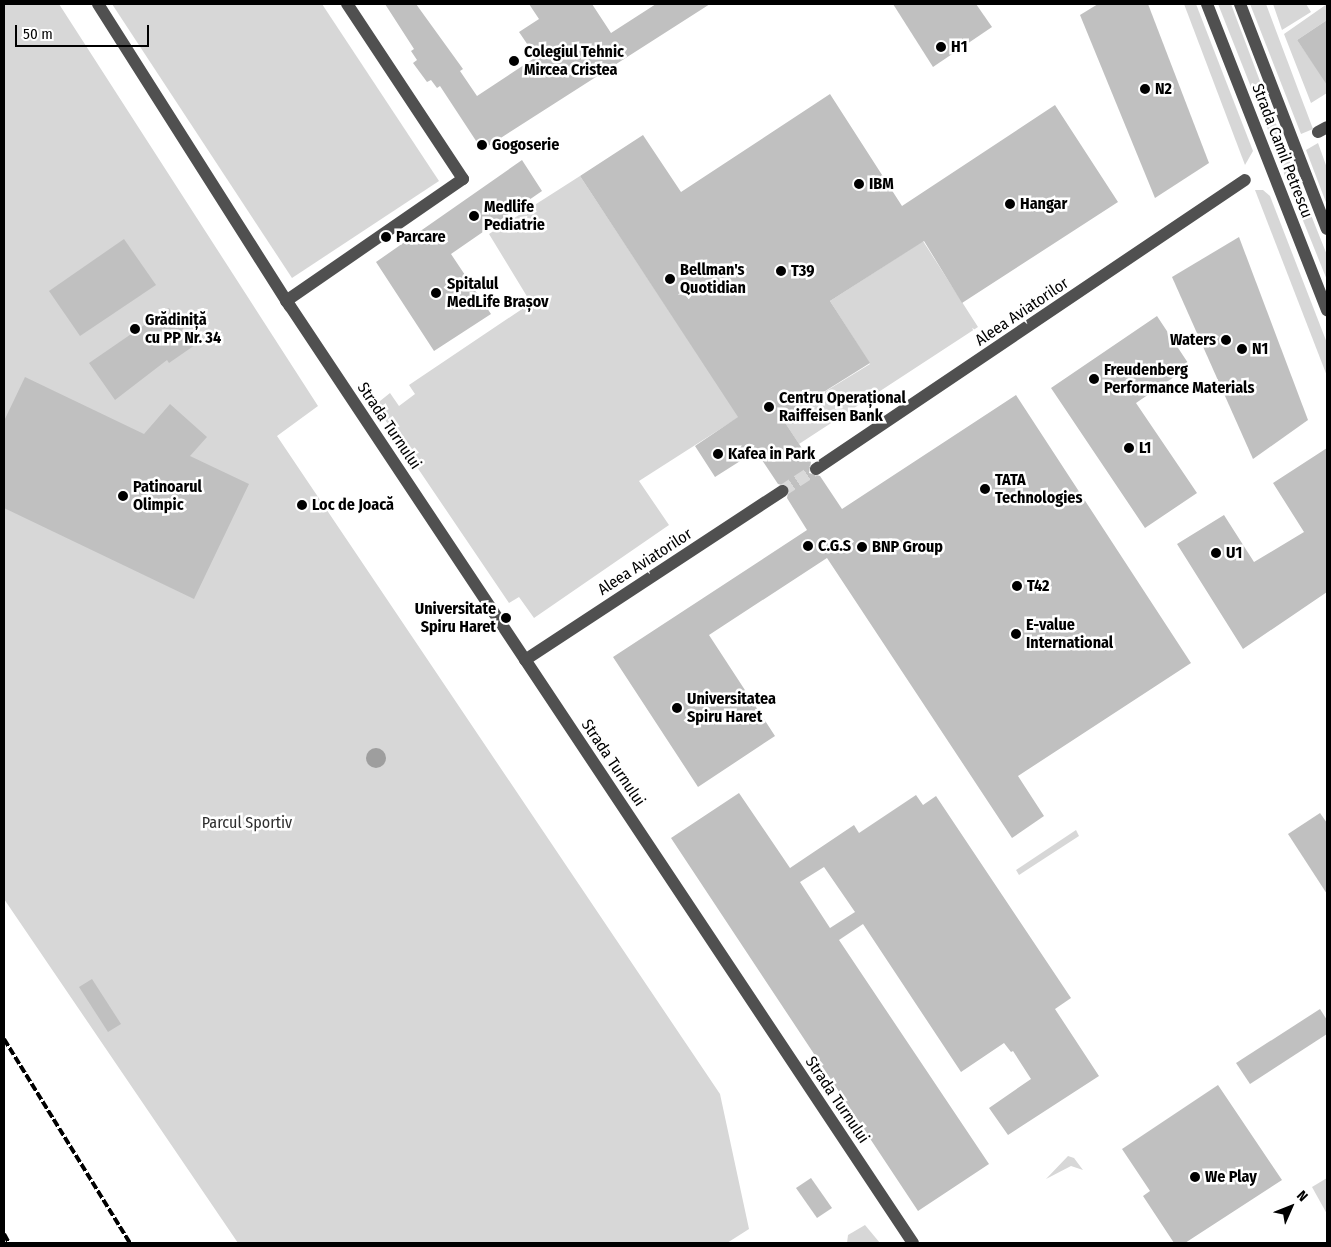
<!DOCTYPE html>
<html>
<head>
<meta charset="utf-8">
<style>
  body { margin:0 }
  #map { position:relative; width:1331px; height:1247px; overflow:hidden; background:#fff; font-family:"Fira Sans Condensed",sans-serif }
  div>[style] { position:absolute }
  .green>* { inset:0; background:#d7d7d7 }
  .water>* { inset:0; background:#9e9e9e }
  .round { border-radius:50% }
  .building>* { inset:0; background:#c0c0c0 }
  .minor-tunnel>* { height:12px; margin-top:-6px; transform-origin:0; background:repeating-linear-gradient(90deg,#d9d9d9 0 12px,transparent 0 18px) }
  .minor>* { height:12px; margin:-6px; padding:0 6px; transform-origin:6px; border-radius:6px; background:#505050 }
  .rail>* { height:4px; margin-top:-2px; transform-origin:0; background:repeating-linear-gradient(90deg,#000 0 8px,transparent 0 10.5px) }
  .dots>* { width:14px; height:14px; translate:-50% -50%; box-sizing:border-box; border:2px solid #fff; border-radius:50% }
  span { translate:-50% -50%; white-space:nowrap; text-align:center; line-height:1.15; -webkit-text-stroke:5px #fff; paint-order:stroke }
  .poi-label { font-size:16px; color:#000; font-weight:700 }
  .left { translate:0 -50%; text-align:left }
  .right { translate:-100% -50%; text-align:right }
  .street-label { font-size:16px; color:#000 }
  .park-label { font-size:16px; color:#2e2e2e }
  .frame { position:absolute; inset:0; border:5px solid #000; pointer-events:none }
  .north { position:absolute; left:1266px; top:1182px; width:50px; height:50px; -webkit-text-stroke:4px #fff; paint-order:stroke; rotate:46deg; font-size:14px; font-weight:700; line-height:20px; text-align:center; color:#000 }
  .north::after { content:''; display:block; margin:auto; width:18px; height:22px; background:#000; clip-path:polygon(50% 0,100% 100%,50% 72%,0 100%) }
  .scale { position:absolute; left:15px; top:25px; width:134px; height:22px; box-sizing:border-box; border:2px solid #000; border-top:0; padding-left:6px; font-size:15px; line-height:18px; white-space:nowrap; color:#000; -webkit-text-stroke:4px #fff; paint-order:stroke }
</style>
</head>
<body>
<div id="map">
  <div class="green">
    <div style="clip-path:polygon(4px 4px,59px 4px,318px 406px,277px 436px,720px 1094px,749px 1229px,727px 1243px,238px 1243px,4px 899px)"></div>
    <div style="clip-path:polygon(112px 4px,322px 4px,439px 181px,292px 278px)"></div>
    <div style="clip-path:polygon(1184px 4px,1196px 4px,1253px 151px,1245px 165px)"></div>
    <div style="clip-path:polygon(1218px 4px,1231px 4px,1284px 145px,1276px 150px)"></div>
    <div style="clip-path:polygon(1250px 4px,1266px 4px,1313px 129px,1301px 134px)"></div>
    <div style="clip-path:polygon(1273px 4px,1306px 4px,1311px 12px,1282px 30px)"></div>
    <div style="clip-path:polygon(1327px 4px,1327px 20px,1297px 40px,1324px 79px,1327px 77px,1327px 93px,1311px 103px,1284px 34px)"></div>
    <div style="clip-path:polygon(1318px 143px,1327px 168px,1327px 205px,1306px 150px)"></div>
    <div style="clip-path:polygon(1289px 160px,1327px 255px,1327px 280px,1281px 166px)"></div>
    <div style="clip-path:polygon(580px 176px,739px 417px,639px 481px,669px 525px,534px 618px,519px 597px,509px 603px,375px 405px,390px 393px,399px 406px,415px 394px,409px 385px,531px 303px,489px 234px)"></div>
    <div style="clip-path:polygon(1255px 190px,1263px 190px,1270px 196px,1327px 343px,1327px 376px)"></div>
    <div style="clip-path:polygon(923px 241px,978px 327px,799px 444px,782px 418px,870px 364px,830px 301px)"></div>
    <div style="clip-path:polygon(1076px 830px,1079px 836px,1019px 875px,1016px 870px)"></div>
    <div style="clip-path:polygon(1068px 1156px,1074px 1158px,1083px 1170px,1071px 1166px,1046px 1179px)"></div>
    <div style="clip-path:polygon(1327px 1178px,1327px 1214px,1312px 1187px)"></div>
    <div style="clip-path:polygon(865px 1225px,880px 1243px,847px 1243px,848px 1235px)"></div>
  </div>
  <div class="water">
    <div class="round" style="left:366px;top:748px;width:20px;height:20px"></div>
  </div>
  <div class="building">
    <div style="clip-path:polygon(385px 4px,416px 4px,463px 69px,460px 71px,477px 96px,536px 57px,519px 32px,539px 19px,529px 4px,592px 4px,611px 33px,656px 4px,710px 4px,482px 150px,440px 86px,437px 88px,431px 80px,427px 82px,413px 63px,417px 60px,411px 51px,414px 49px)"></div>
    <div style="clip-path:polygon(893px 4px,976px 4px,992px 27px,933px 67px)"></div>
    <div style="clip-path:polygon(1098px 4px,1148px 4px,1209px 163px,1155px 198px,1080px 15px)"></div>
    <div style="clip-path:polygon(1327px 20px,1327px 85px,1297px 40px)"></div>
    <div style="clip-path:polygon(830px 94px,902px 206px,1055px 105px,1118px 202px,962px 303px,924px 241px,830px 301px,870px 363px,782px 418px,811px 462px,809px 473px,820px 476px,842px 509px,1016px 395px,1191px 663px,1018px 776px,1044px 816px,1012px 838px,827px 558px,709px 635px,775px 736px,698px 787px,613px 657px,807px 530px,787px 498px,789px 487px,778px 484px,756px 451px,715px 477px,695px 446px,738px 417px,580px 176px,643px 135px,681px 192px)"></div>
    <div style="clip-path:polygon(522px 160px,542px 191px,451px 254px,491px 314px,434px 351px,376px 262px)"></div>
    <div style="clip-path:polygon(1239px 237px,1308px 420px,1253px 459px,1172px 277px)"></div>
    <div style="clip-path:polygon(124px 239px,156px 285px,80px 336px,49px 291px)"></div>
    <div style="clip-path:polygon(169px 308px,195px 345px,169px 363px,167px 360px,115px 400px,89px 363px)"></div>
    <div style="clip-path:polygon(1157px 316px,1190px 366px,1136px 403px,1197px 493px,1145px 528px,1051px 388px)"></div>
    <div style="clip-path:polygon(25px 377px,144px 434px,170px 404px,207px 437px,190px 456px,249px 484px,194px 599px,4px 508px,4px 421px)"></div>
    <div style="clip-path:polygon(1327px 448px,1327px 592px,1243px 649px,1177px 544px,1224px 515px,1254px 562px,1304px 532px,1273px 483px)"></div>
    <div style="clip-path:polygon(evenodd,739px 793px,790px 868px,854px 825px,859px 833px,916px 795px,923px 805px,936px 796px,1071px 998px,1055px 1009px,1099px 1076px,1008px 1135px,989px 1108px,1031px 1079px,1013px 1051px,1011px 1052px,1004px 1043px,961px 1072px,863px 924px,839px 940px,989px 1164px,918px 1211px,671px 838px,739px 793px,824px 867px,855px 912px,830px 928px,800px 882px,824px 867px)"></div>
    <div style="clip-path:polygon(1320px 813px,1327px 823px,1327px 894px,1288px 834px)"></div>
    <div style="clip-path:polygon(92px 979px,121px 1024px,108px 1032px,79px 987px)"></div>
    <div style="clip-path:polygon(1320px 1009px,1327px 1020px,1327px 1034px,1250px 1084px,1236px 1063px)"></div>
    <div style="clip-path:polygon(1218px 1085px,1282px 1180px,1185px 1243px,1174px 1243px,1143px 1196px,1150px 1191px,1122px 1149px)"></div>
    <div style="clip-path:polygon(811px 1178px,832px 1208px,817px 1218px,796px 1188px)"></div>
  </div>
  <div class="minor-tunnel">
    <div style="left:782px;top:491px;width:40px;rotate:-32.9deg"></div>
  </div>
  <div class="minor">
    <div style="left:98px;top:4px;width:358px;rotate:57.6deg"></div>
    <div style="left:290px;top:306px;width:1125px;rotate:56.38deg"></div>
    <div style="left:1207px;top:4px;width:329px;rotate:68.6deg"></div>
    <div style="left:1240px;top:4px;width:241px;rotate:68.9deg"></div>
    <div style="left:1318px;top:132px;width:10px;rotate:-29deg"></div>
    <div style="left:286px;top:301px;width:215px;rotate:-34.6deg"></div>
    <div style="left:463px;top:179px;width:210px;rotate:-123.5deg"></div>
    <div style="left:816px;top:469px;width:517px;rotate:-33.97deg"></div>
    <div style="left:525px;top:660px;width:308px;rotate:-33.3deg"></div>
  </div>
  <div class="rail">
    <div style="left:4px;top:1039px;width:240px;rotate:58.3deg"></div>
    <div style="left:4px;top:1234px;width:10px;rotate:61deg"></div>
  </div>
  <div class="dots">
    <div style="left:941px;top:47px;background:#000"></div>
    <div style="left:514px;top:61px;background:#000"></div>
    <div style="left:1145px;top:89px;background:#000"></div>
    <div style="left:482px;top:145px;background:#000"></div>
    <div style="left:859px;top:184px;background:#000"></div>
    <div style="left:1010px;top:204px;background:#000"></div>
    <div style="left:474px;top:216px;background:#000"></div>
    <div style="left:386px;top:237px;background:#000"></div>
    <div style="left:781px;top:271px;background:#000"></div>
    <div style="left:670px;top:279px;background:#000"></div>
    <div style="left:436px;top:293px;background:#000"></div>
    <div style="left:135px;top:329px;background:#000"></div>
    <div style="left:1226px;top:340px;background:#000"></div>
    <div style="left:1242px;top:349px;background:#000"></div>
    <div style="left:1094px;top:379px;background:#000"></div>
    <div style="left:769px;top:407px;background:#000"></div>
    <div style="left:1129px;top:448px;background:#000"></div>
    <div style="left:718px;top:454px;background:#000"></div>
    <div style="left:985px;top:489px;background:#000"></div>
    <div style="left:123px;top:496px;background:#000"></div>
    <div style="left:302px;top:505px;background:#000"></div>
    <div style="left:808px;top:546px;background:#000"></div>
    <div style="left:862px;top:547px;background:#000"></div>
    <div style="left:1216px;top:553px;background:#000"></div>
    <div style="left:1017px;top:586px;background:#000"></div>
    <div style="left:506px;top:618px;background:#000"></div>
    <div style="left:1016px;top:634px;background:#000"></div>
    <div style="left:677px;top:708px;background:#000"></div>
    <div style="left:1195px;top:1177px;background:#000"></div>
  </div>
  <div class="poi-label">
    <span class="left" style="left:951px;top:47px">H1</span>
    <span class="left" style="left:524px;top:61px">Colegiul Tehnic<br>Mircea Cristea</span>
    <span class="left" style="left:1155px;top:89px">N2</span>
    <span class="left" style="left:492px;top:145px">Gogoserie</span>
    <span class="left" style="left:869px;top:184px">IBM</span>
    <span class="left" style="left:1020px;top:204px">Hangar</span>
    <span class="left" style="left:484px;top:216px">Medlife<br>Pediatrie</span>
    <span class="left" style="left:396px;top:237px">Parcare</span>
    <span class="left" style="left:680px;top:279px">Bellman's<br>Quotidian</span>
    <span class="left" style="left:791px;top:271px">T39</span>
    <span class="left" style="left:447px;top:293px">Spitalul<br>MedLife Brașov</span>
    <span class="left" style="left:145px;top:329px">Grădiniță<br>cu PP Nr. 34</span>
    <span class="right" style="left:1216px;top:340px">Waters</span>
    <span class="left" style="left:1252px;top:349px">N1</span>
    <span class="left" style="left:1104px;top:379px">Freudenberg<br>Performance Materials</span>
    <span class="left" style="left:779px;top:407px">Centru Operațional<br>Raiffeisen Bank</span>
    <span class="left" style="left:1139px;top:448px">L1</span>
    <span class="left" style="left:728px;top:454px">Kafea in Park</span>
    <span class="left" style="left:995px;top:489px">TATA<br>Technologies</span>
    <span class="left" style="left:133px;top:496px">Patinoarul<br>Olimpic</span>
    <span class="left" style="left:312px;top:505px">Loc de Joacă</span>
    <span class="left" style="left:818px;top:546px">C.G.S</span>
    <span class="left" style="left:872px;top:547px">BNP Group</span>
    <span class="left" style="left:1226px;top:553px">U1</span>
    <span class="left" style="left:1027px;top:586px">T42</span>
    <span class="right" style="left:496px;top:618px">Universitate<br>Spiru Haret</span>
    <span class="left" style="left:1026px;top:634px">E-value<br>International</span>
    <span class="left" style="left:687px;top:708px">Universitatea<br>Spiru Haret</span>
    <span class="left" style="left:1205px;top:1177px">We Play</span>
  </div>
  <div class="street-label">
    <span style="left:1282px;top:151px;rotate:69deg">Strada Camil Petrescu</span>
    <span style="left:1022px;top:312px;rotate:-34deg">Aleea Aviatorilor</span>
    <span style="left:389px;top:426px;rotate:56deg">Strada Turnului</span>
    <span style="left:645px;top:562px;rotate:-33deg">Aleea Aviatorilor</span>
    <span style="left:613px;top:763px;rotate:56deg">Strada Turnului</span>
    <span style="left:837px;top:1100px;rotate:56deg">Strada Turnului</span>
  </div>
  <div class="park-label">
    <span style="left:247px;top:823px">Parcul Sportiv</span>
  </div>
  <div class="frame"></div>
  <div class="north">N</div>
  <div class="scale">50 m</div>
</div>
</body>
</html>
